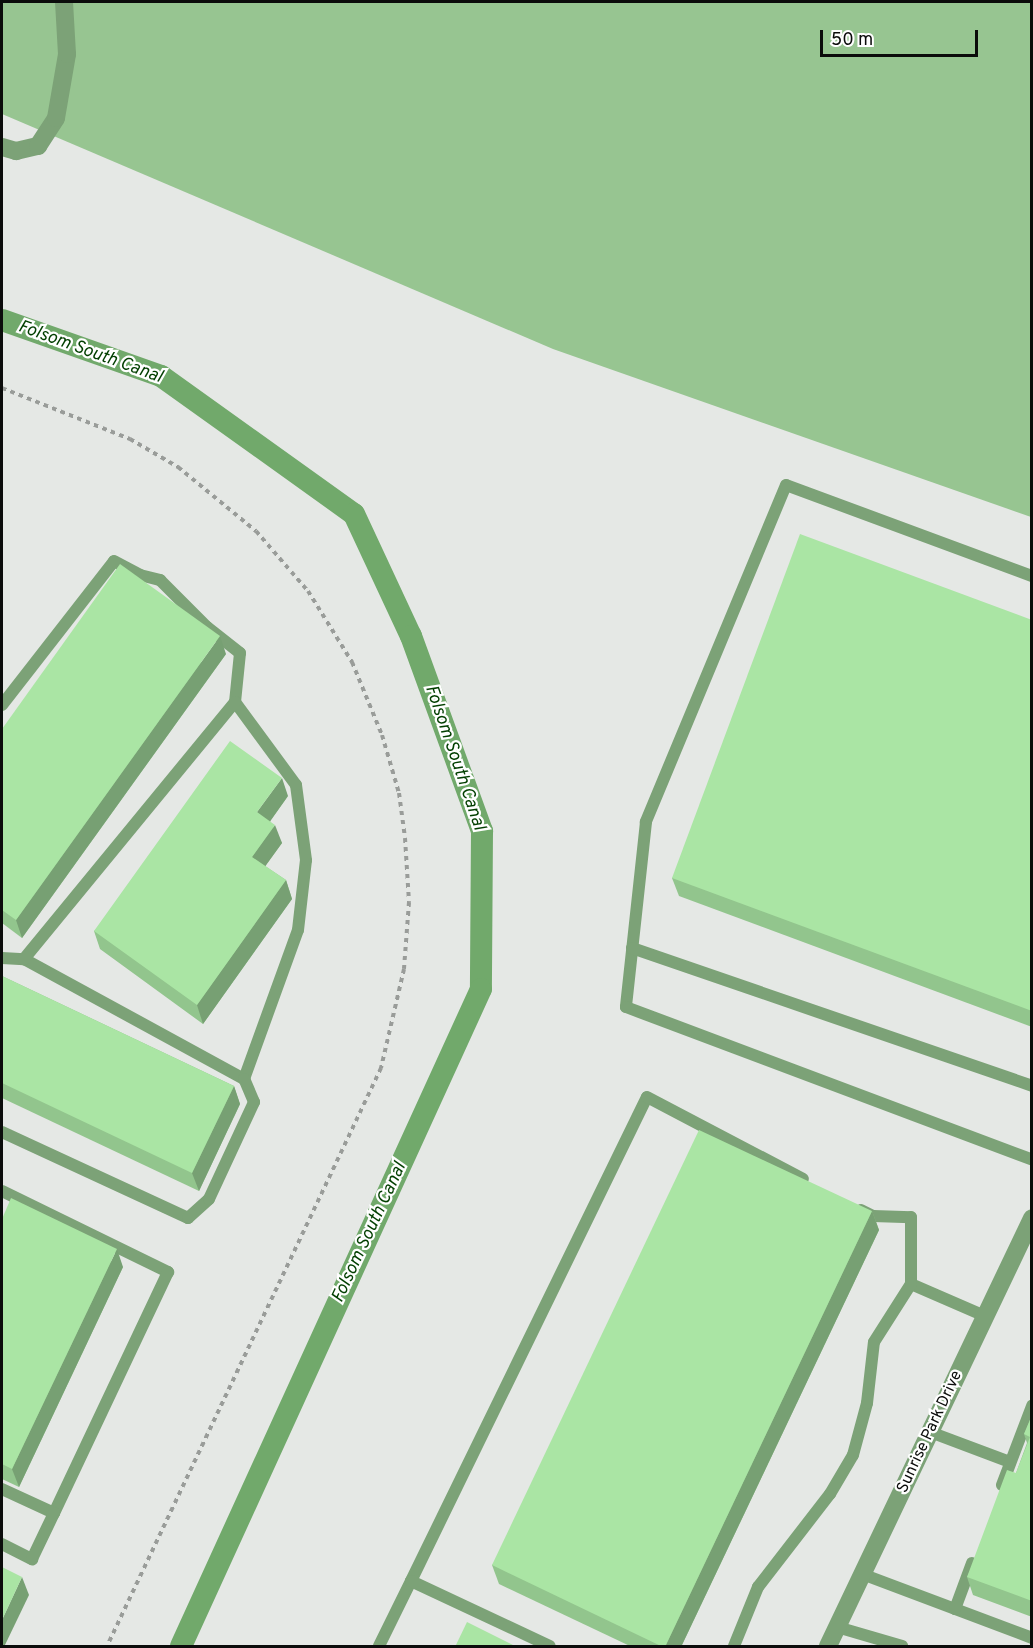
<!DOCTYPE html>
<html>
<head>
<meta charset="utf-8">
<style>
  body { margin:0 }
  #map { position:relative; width:1033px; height:1648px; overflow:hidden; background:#e5e8e5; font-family:Overpass,sans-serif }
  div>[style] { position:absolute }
  .green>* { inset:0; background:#97c591 }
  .canal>* { height:22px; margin:-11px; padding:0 11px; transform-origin:11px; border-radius:11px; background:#71a96b }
  .path>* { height:4px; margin-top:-2px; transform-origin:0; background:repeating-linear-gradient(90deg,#999c99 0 4.5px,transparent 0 9px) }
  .lane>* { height:12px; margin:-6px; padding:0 6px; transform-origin:6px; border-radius:6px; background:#7ca277 }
  .street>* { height:18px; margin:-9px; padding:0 9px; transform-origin:9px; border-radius:9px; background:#7ca277 }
  .wall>* { inset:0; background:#92c58d }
  .shaded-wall>* { inset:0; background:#77a073 }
  .building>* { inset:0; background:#aae5a4 }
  span { translate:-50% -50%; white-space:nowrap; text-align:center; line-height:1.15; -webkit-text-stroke:4.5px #fff; paint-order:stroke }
  .street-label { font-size:16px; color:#0b0c0b }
  .water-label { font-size:18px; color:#023f00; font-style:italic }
  .frame { position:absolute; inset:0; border:3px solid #0b0c0b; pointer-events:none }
  .scale { position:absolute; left:820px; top:30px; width:158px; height:27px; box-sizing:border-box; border:3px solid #0b0c0b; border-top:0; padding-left:8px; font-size:18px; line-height:21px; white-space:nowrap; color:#0b0c0b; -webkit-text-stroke:4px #fff; paint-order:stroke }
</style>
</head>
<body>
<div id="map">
  <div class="green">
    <div style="clip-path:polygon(2px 2px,1031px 2px,1031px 517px,553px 349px,2px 114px)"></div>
  </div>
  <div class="canal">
    <div style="left:2px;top:320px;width:169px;rotate:19.4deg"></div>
    <div style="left:161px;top:376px;width:237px;rotate:35.6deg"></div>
    <div style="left:354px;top:514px;width:135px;rotate:65deg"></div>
    <div style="left:411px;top:636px;width:208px;rotate:70deg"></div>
    <div style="left:482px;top:831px;width:158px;rotate:90.4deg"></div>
    <div style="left:481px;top:989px;width:722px;rotate:114.54deg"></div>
  </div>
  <div class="path">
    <div style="left:2px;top:388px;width:138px;rotate:21.7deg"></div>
    <div style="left:130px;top:439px;width:56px;rotate:30.3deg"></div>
    <div style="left:178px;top:467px;width:101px;rotate:39.4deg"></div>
    <div style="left:256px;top:531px;width:79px;rotate:49.1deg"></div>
    <div style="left:308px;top:591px;width:84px;rotate:58.2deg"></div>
    <div style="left:352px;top:662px;width:79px;rotate:67.7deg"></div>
    <div style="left:382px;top:735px;width:60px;rotate:73.7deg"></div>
    <div style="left:399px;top:793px;width:45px;rotate:82.4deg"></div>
    <div style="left:405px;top:838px;width:64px;rotate:86.4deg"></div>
    <div style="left:409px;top:902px;width:67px;rotate:94.3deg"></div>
    <div style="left:404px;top:969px;width:102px;rotate:103.1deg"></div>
    <div style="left:381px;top:1068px;width:640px;rotate:115.36deg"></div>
  </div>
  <div class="lane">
    <div style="left:1032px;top:576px;width:262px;rotate:-159.7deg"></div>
    <div style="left:786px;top:485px;width:365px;rotate:112.6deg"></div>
    <div style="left:646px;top:822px;width:186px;rotate:96.2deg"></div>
    <div style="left:626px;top:1007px;width:434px;rotate:20.6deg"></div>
    <div style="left:2px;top:705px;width:182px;rotate:-52.1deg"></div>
    <div style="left:114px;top:561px;width:30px;rotate:28deg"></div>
    <div style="left:140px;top:575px;width:21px;rotate:14deg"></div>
    <div style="left:160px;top:580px;width:66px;rotate:45deg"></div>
    <div style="left:207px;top:627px;width:42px;rotate:38.2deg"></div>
    <div style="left:240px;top:653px;width:49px;rotate:95.8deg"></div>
    <div style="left:632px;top:948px;width:423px;rotate:19deg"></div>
    <div style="left:2px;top:958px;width:22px;rotate:3deg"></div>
    <div style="left:24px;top:959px;width:251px;rotate:28.6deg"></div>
    <div style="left:244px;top:1079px;width:158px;rotate:-70.1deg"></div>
    <div style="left:298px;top:930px;width:70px;rotate:-83.5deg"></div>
    <div style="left:306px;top:860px;width:76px;rotate:-97.6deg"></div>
    <div style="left:296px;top:785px;width:103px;rotate:-126.3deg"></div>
    <div style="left:235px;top:702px;width:333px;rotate:129.4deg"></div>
    <div style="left:2px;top:1132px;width:205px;rotate:24.8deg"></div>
    <div style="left:188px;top:1218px;width:28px;rotate:-42deg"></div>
    <div style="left:209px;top:1199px;width:107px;rotate:-65.1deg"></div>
    <div style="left:254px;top:1102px;width:25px;rotate:-113deg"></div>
    <div style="left:2px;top:1191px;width:185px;rotate:26deg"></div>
    <div style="left:168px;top:1272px;width:267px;rotate:115.3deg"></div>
    <div style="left:54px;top:1513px;width:57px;rotate:-155.2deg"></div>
    <div style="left:861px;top:1210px;width:13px;rotate:27deg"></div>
    <div style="left:873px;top:1216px;width:38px;rotate:2deg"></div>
    <div style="left:911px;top:1217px;width:67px;rotate:90deg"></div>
    <div style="left:911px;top:1284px;width:81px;rotate:23.4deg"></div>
    <div style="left:930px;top:1432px;width:85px;rotate:20.6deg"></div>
    <div style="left:1002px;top:1485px;width:85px;rotate:-69.2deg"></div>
    <div style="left:2px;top:1544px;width:34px;rotate:27deg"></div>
    <div style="left:32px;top:1559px;width:51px;rotate:-64.4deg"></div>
    <div style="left:862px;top:1574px;width:182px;rotate:20.6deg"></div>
    <div style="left:411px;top:1581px;width:538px;rotate:-64.01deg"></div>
    <div style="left:647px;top:1097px;width:176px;rotate:27.7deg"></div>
    <div style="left:955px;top:1609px;width:49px;rotate:-69.7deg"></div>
    <div style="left:837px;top:1627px;width:68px;rotate:16.3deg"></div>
    <div style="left:379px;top:1646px;width:72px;rotate:-63.8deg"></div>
    <div style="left:411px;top:1581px;width:153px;rotate:25.1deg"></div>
    <div style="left:734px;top:1646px;width:64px;rotate:-67.9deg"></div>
    <div style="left:758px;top:1587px;width:118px;rotate:-52.3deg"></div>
    <div style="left:830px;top:1494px;width:45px;rotate:-59.5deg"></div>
    <div style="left:853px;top:1455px;width:54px;rotate:-74.9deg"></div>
    <div style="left:867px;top:1403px;width:61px;rotate:-83.5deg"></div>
    <div style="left:874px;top:1342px;width:69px;rotate:-57.5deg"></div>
  </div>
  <div class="street">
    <div style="left:2px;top:147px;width:15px;rotate:16deg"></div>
    <div style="left:16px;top:151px;width:23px;rotate:-13deg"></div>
    <div style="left:38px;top:146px;width:33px;rotate:-57deg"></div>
    <div style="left:56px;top:118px;width:65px;rotate:-80.2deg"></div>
    <div style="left:67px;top:54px;width:52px;rotate:-93.3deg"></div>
    <div style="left:828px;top:1646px;width:474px;rotate:-64.5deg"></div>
  </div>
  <div class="wall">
    <div style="clip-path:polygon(1032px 620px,1032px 1027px,679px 896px,672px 878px)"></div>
    <div style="clip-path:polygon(226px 654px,22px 938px,2px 923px,2px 729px)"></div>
    <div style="clip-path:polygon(288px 796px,270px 821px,282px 843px,265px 866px,286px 880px,292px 899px,203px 1024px,100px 949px,94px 931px)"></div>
    <div style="clip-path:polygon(2px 976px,234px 1086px,240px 1104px,199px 1191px,2px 1098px)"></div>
    <div style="clip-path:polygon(872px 1211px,879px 1230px,681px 1647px,632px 1647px,499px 1584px,492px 1565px)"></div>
    <div style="clip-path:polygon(2px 1219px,123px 1267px,19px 1487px,2px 1479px)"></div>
    <div style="clip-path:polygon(1032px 1415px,1032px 1617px,973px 1595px,967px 1577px,1016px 1473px,1027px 1443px,1024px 1434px)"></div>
  </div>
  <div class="shaded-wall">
    <div style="clip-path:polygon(220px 636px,226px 654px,22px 938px,16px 920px)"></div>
    <div style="clip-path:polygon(282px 778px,288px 796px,264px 830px,257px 812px)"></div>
    <div style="clip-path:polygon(275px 825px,282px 843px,259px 875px,252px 857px)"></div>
    <div style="clip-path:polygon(286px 880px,292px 899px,203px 1024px,197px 1005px)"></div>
    <div style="clip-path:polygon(234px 1086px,240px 1104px,199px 1191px,192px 1173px)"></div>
    <div style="clip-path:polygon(872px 1211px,879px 1230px,681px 1647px,665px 1647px)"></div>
    <div style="clip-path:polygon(117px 1249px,123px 1267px,19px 1487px,12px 1469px)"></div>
    <div style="clip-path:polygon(22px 1577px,29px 1595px,4px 1647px,2px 1647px,2px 1620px)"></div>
  </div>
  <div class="building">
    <div style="clip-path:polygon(800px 534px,1032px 620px,1032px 1011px,672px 878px)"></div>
    <div style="clip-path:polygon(120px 564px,220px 636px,16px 920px,2px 910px,2px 729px)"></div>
    <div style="clip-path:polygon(230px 741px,282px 778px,257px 812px,275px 825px,252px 857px,286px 880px,197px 1005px,94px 931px)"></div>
    <div style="clip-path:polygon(2px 976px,234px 1086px,192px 1173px,2px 1083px)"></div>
    <div style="clip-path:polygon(699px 1130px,872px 1211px,665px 1647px,663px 1647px,492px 1565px)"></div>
    <div style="clip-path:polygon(11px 1198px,117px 1249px,12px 1469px,2px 1464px,2px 1219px)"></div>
    <div style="clip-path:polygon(1032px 1415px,1032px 1601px,967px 1577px,1007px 1470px,1016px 1473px,1030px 1437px,1024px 1434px)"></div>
    <div style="clip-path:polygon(2px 1567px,22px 1577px,2px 1620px)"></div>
    <div style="clip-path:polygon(467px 1622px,517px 1647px,455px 1647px)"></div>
  </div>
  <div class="street-label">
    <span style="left:930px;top:1432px;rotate:-65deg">Sunrise Park Drive</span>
  </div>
  <div class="water-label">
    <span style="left:90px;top:353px;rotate:20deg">Folsom South Canal</span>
    <span style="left:454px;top:758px;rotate:71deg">Folsom South Canal</span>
    <span style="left:370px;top:1233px;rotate:-65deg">Folsom South Canal</span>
  </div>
  <div class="frame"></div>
  <div class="scale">50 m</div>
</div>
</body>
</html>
